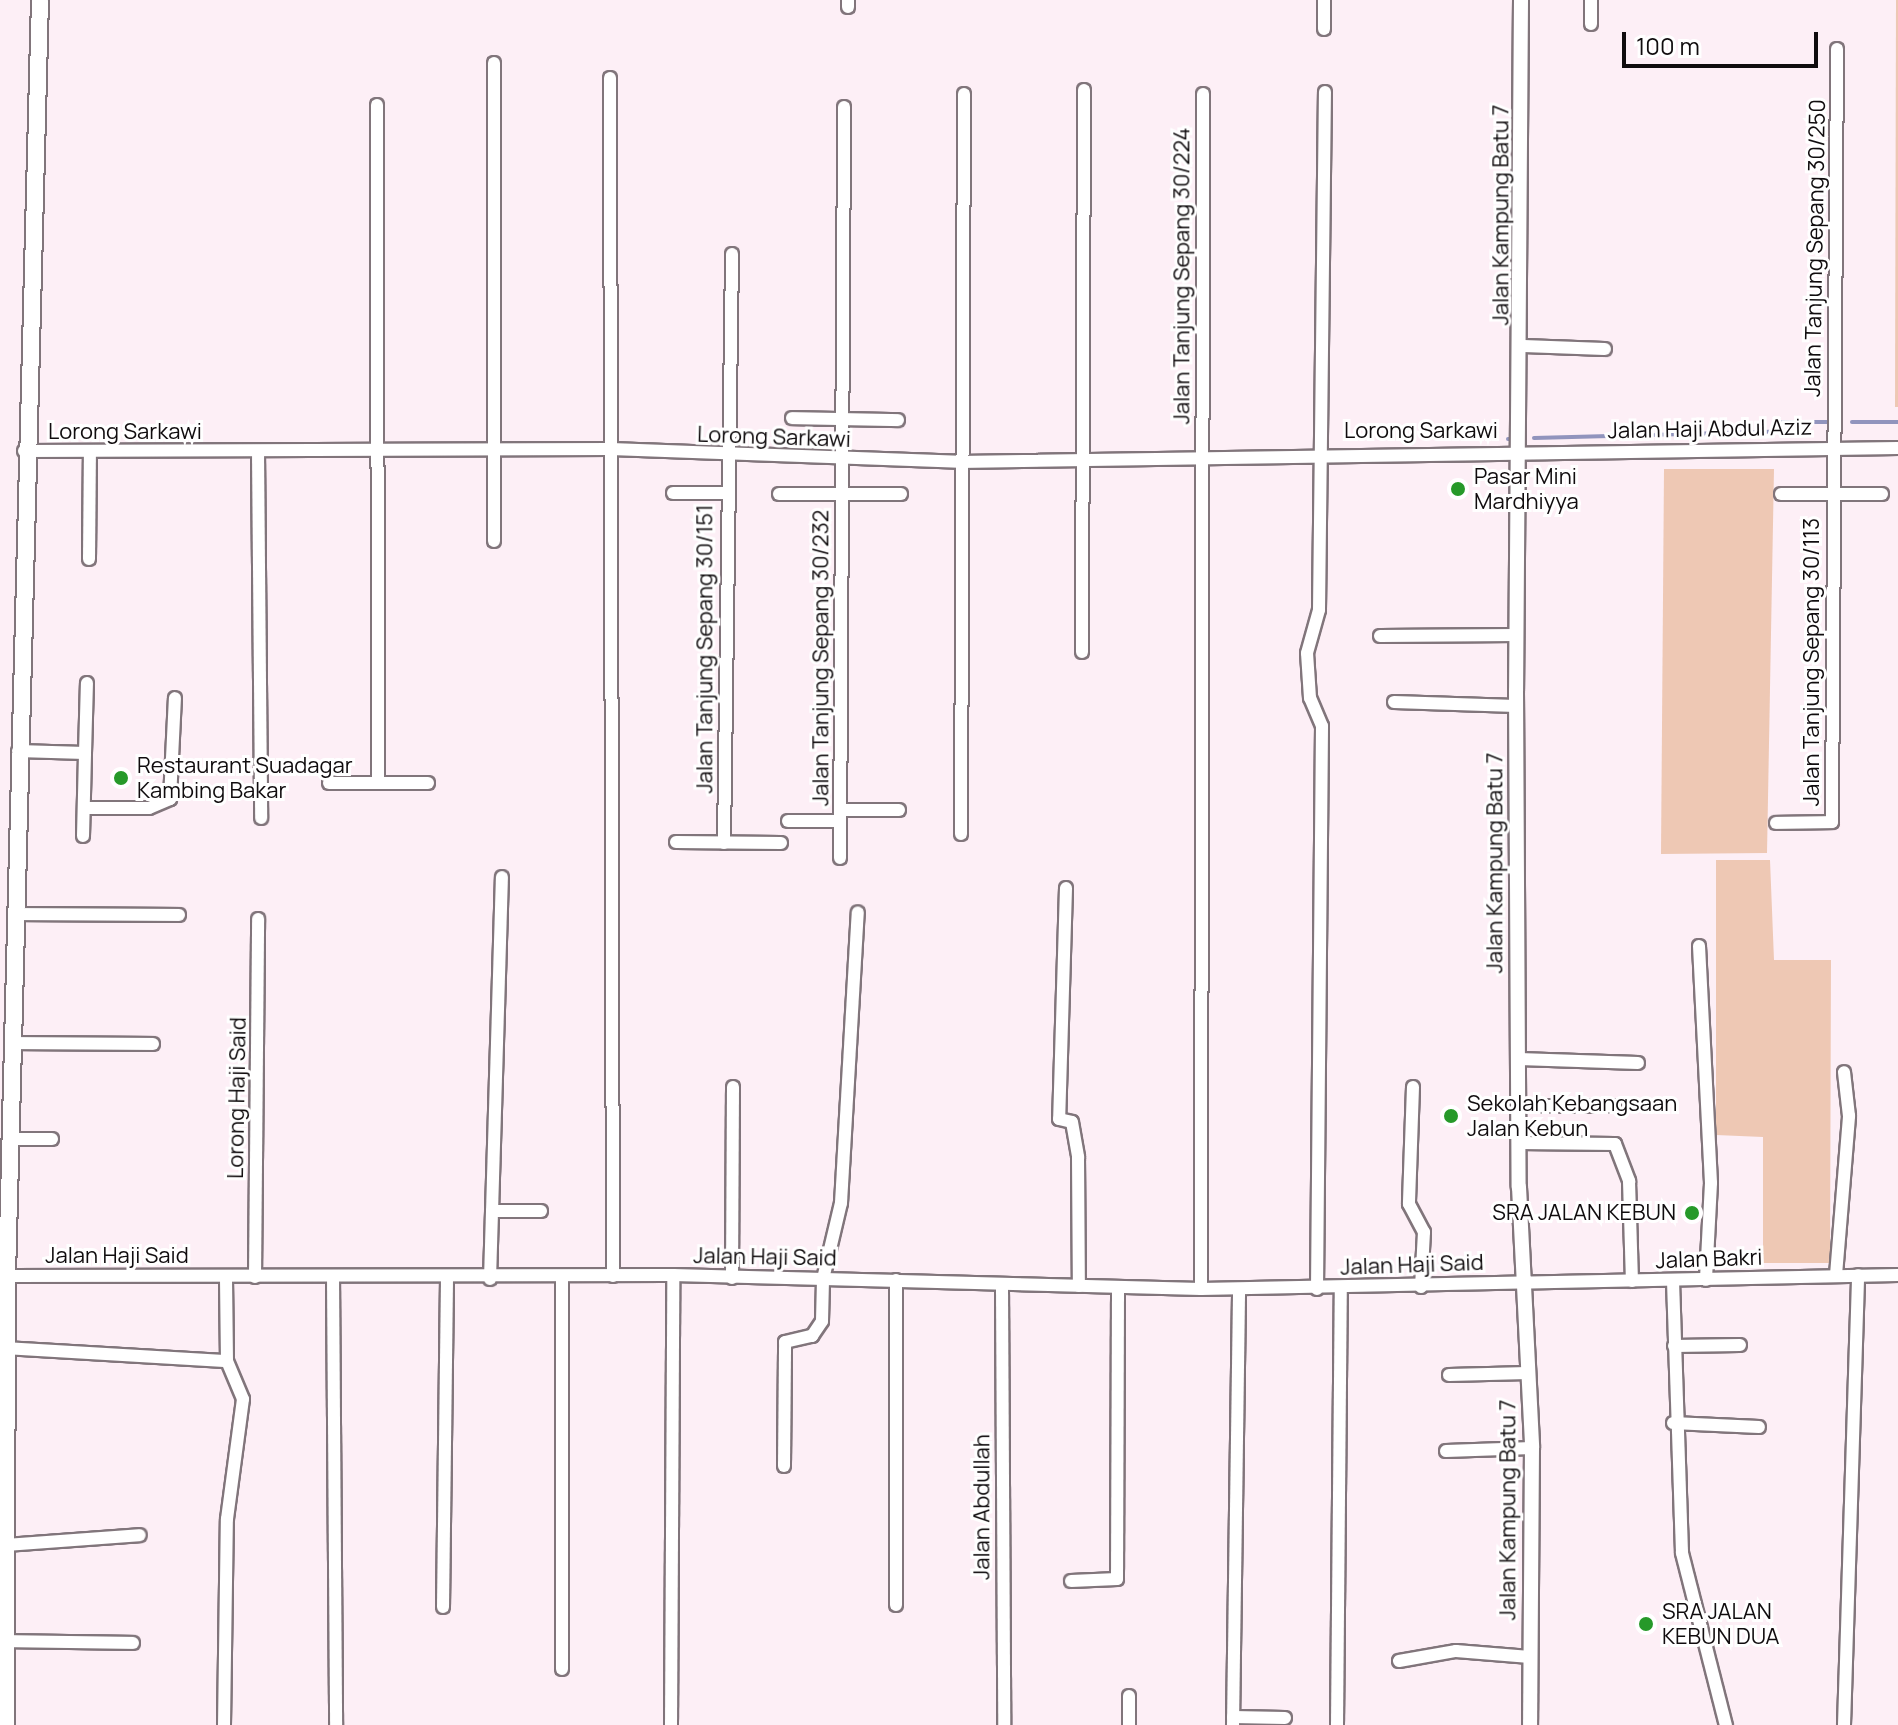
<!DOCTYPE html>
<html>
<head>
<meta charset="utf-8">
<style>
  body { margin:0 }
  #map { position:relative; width:1898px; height:1725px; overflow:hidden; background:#fdeff6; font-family:Manrope,sans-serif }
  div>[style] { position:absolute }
  .green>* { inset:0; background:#eec8b4 }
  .stream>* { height:4px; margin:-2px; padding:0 2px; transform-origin:2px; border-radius:2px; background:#9194bd }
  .roads { filter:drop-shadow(2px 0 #81757b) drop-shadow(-2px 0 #81757b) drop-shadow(0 2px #81757b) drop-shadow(0 -2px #81757b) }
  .minor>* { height:12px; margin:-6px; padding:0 6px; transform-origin:6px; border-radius:6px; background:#fff }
  .tertiary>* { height:14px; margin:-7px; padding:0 7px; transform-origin:7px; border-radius:7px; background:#fff }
  .secondary>* { height:16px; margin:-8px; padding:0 8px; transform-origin:8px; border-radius:8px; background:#fff }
  .dots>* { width:22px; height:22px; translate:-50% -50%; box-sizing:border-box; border:4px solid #fff; border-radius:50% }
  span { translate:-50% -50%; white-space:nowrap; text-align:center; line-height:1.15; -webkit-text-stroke:6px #fff; paint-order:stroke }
  .street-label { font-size:22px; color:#100c0e }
  .poi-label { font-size:22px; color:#100c0e }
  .left { translate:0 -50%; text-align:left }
  .right { translate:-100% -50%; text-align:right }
  .scale { position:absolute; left:1622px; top:32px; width:196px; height:36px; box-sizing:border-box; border:4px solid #100c0e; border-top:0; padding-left:10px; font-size:24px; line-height:28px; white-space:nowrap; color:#100c0e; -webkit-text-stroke:6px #fff; paint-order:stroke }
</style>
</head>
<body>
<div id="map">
  <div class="green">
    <div style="clip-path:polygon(1896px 0,1898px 0,1898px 407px,1895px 407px)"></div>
    <div style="clip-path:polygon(1664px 469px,1774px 469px,1767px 853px,1661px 854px)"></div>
    <div style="clip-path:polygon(1716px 860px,1770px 860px,1774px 960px,1831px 960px,1830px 1263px,1763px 1263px,1763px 1137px,1716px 1135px)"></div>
  </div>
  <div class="stream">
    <div style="left:1852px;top:422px;width:46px"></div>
    <div style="left:1534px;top:438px;width:236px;rotate:-1.5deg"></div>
    <div style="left:1770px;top:432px;width:14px;rotate:-45deg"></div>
    <div style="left:1780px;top:422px;width:48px"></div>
    <div style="left:1508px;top:439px;width:3px"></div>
  </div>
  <div class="roads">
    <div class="minor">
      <div style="left:1591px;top:0;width:24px;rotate:90deg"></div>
      <div style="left:848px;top:7px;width:7px;rotate:-90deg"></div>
      <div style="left:1324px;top:29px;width:29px;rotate:-90deg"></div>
      <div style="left:494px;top:63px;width:478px;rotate:90deg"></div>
      <div style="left:610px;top:78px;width:1198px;rotate:89.86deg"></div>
      <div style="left:377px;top:105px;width:678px;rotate:89.92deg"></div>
      <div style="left:1523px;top:346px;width:82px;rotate:2.1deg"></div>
      <div style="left:792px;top:418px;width:106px;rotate:1.1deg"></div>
      <div style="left:24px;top:451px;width:587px;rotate:-0.2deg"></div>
      <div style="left:611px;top:449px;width:348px;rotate:2.1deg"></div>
      <div style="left:959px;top:462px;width:939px;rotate:-0.85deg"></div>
      <div style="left:258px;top:452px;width:366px;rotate:89.5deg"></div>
      <div style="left:673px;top:493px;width:52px"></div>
      <div style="left:779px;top:494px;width:122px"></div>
      <div style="left:1781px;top:494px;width:101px"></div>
      <div style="left:89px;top:559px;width:107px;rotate:-89.5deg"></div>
      <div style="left:1380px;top:636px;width:136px;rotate:-0.4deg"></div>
      <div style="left:1082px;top:652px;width:562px;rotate:-89.8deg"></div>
      <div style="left:1394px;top:702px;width:122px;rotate:1.9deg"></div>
      <div style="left:18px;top:751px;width:67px;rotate:1.7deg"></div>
      <div style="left:85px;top:753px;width:70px;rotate:-88.4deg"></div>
      <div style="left:329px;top:783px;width:99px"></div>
      <div style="left:84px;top:808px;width:65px"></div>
      <div style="left:149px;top:808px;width:23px;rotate:-23deg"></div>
      <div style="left:170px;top:799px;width:101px;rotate:-87.2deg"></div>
      <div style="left:841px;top:810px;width:58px"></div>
      <div style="left:788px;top:821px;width:52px"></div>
      <div style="left:1776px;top:823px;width:56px;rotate:-1deg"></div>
      <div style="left:1832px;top:822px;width:773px;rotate:-89.63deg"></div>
      <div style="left:961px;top:834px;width:740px;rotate:-89.77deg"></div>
      <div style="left:83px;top:836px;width:83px;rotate:-88.6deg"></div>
      <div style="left:676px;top:842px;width:105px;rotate:0.5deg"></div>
      <div style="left:724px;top:843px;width:589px;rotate:-89.22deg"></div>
      <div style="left:840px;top:858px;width:751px;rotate:-89.69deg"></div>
      <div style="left:1066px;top:888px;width:231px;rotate:91.7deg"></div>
      <div style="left:1059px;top:1119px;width:13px;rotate:13deg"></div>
      <div style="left:1072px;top:1122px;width:36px;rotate:80deg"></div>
      <div style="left:1078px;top:1157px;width:129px;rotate:89.6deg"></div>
      <div style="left:15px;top:914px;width:164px;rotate:0.3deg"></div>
      <div style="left:1699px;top:946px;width:237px;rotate:87.1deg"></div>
      <div style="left:1711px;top:1183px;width:97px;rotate:93deg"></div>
      <div style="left:12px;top:1043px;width:141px;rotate:0.4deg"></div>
      <div style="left:1519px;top:1059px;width:119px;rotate:1.9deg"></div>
      <div style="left:1413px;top:1087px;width:117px;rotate:92deg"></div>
      <div style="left:1409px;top:1204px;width:32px;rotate:62deg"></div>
      <div style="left:1424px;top:1232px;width:55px;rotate:93.1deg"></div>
      <div style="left:1519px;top:1106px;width:96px"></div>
      <div style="left:11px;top:1139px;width:41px"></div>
      <div style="left:1519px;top:1143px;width:96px;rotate:0.6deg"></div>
      <div style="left:1615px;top:1144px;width:40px;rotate:69deg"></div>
      <div style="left:1629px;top:1181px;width:100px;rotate:88.3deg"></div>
      <div style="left:492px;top:1211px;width:49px"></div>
      <div style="left:1836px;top:1275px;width:160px;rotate:-85.3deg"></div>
      <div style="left:1849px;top:1116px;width:44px;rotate:-96.5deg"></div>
      <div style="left:7px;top:1276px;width:666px;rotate:-0.09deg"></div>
      <div style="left:673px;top:1275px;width:528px;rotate:1.52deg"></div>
      <div style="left:1201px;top:1289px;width:697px;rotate:-1.15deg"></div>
      <div style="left:255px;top:1277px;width:358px;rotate:-89.5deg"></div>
      <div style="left:333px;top:1277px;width:448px;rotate:89.6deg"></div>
      <div style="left:562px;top:1277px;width:392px;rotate:90deg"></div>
      <div style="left:732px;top:1278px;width:191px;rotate:-89.7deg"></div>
      <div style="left:490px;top:1279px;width:402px;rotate:-88.3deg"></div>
      <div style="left:896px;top:1280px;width:325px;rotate:90deg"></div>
      <div style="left:1673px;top:1281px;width:272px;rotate:88.1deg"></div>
      <div style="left:1682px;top:1553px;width:178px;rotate:75.7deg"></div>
      <div style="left:1002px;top:1288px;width:437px;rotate:89.7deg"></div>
      <div style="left:1201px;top:1289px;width:1195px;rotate:-89.9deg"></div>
      <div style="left:1317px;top:1289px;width:563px;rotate:-89.49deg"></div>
      <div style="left:1322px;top:726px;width:30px;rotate:-113deg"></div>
      <div style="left:1310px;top:698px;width:45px;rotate:-93.8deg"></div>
      <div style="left:1307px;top:653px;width:45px;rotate:-74.4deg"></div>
      <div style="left:1319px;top:610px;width:518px;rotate:-89.34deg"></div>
      <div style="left:1674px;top:1346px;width:66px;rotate:-0.9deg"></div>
      <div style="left:6px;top:1348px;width:221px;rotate:3.4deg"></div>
      <div style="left:1449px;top:1375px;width:79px;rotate:-1.5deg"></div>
      <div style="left:1673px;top:1423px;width:86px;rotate:2.7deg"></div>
      <div style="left:1446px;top:1451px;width:86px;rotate:-2deg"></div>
      <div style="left:784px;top:1466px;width:124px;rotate:-89.5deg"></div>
      <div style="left:785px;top:1342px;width:28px;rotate:-13deg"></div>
      <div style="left:812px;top:1336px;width:18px;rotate:-56deg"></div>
      <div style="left:822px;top:1321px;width:42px;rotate:-88.6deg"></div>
      <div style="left:823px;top:1279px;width:78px;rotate:-76.7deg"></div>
      <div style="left:841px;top:1203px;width:291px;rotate:-86.7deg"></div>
      <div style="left:5px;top:1545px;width:135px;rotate:-4.2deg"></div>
      <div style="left:1071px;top:1581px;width:46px;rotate:-2.5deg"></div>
      <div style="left:1117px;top:1579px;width:292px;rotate:-89.8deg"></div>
      <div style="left:443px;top:1607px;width:329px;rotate:-89.3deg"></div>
      <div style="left:5px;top:1641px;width:128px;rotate:0.9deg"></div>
      <div style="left:1399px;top:1661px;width:58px;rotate:-10deg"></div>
      <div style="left:1456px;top:1651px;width:74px;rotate:4.6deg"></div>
      <div style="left:1233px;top:1717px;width:52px;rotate:1.1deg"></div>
      <div style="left:224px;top:1725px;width:206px;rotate:-89.2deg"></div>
      <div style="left:227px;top:1519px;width:121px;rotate:-82.4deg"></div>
      <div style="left:243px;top:1399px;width:41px;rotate:-112.8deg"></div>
      <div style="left:227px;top:1361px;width:84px;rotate:-90.7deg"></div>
      <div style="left:671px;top:1725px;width:450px;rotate:-89.7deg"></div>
      <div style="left:1129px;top:1725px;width:29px;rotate:-90deg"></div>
      <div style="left:1233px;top:1725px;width:436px;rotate:-89.2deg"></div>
      <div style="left:1337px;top:1725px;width:437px;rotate:-89.5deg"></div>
      <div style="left:1844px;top:1725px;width:450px;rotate:-88.2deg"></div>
    </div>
    <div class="tertiary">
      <div style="left:1521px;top:0;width:691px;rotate:90.41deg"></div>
      <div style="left:1516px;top:691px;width:496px;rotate:89.7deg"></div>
      <div style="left:1519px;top:1187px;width:261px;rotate:87.1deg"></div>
      <div style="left:1532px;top:1448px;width:277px;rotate:90.4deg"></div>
    </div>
    <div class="secondary">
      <div style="left:6px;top:1725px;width:449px;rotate:-89.9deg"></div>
      <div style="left:7px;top:1276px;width:1276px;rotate:-88.52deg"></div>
    </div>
  </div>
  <div class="dots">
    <div style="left:1458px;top:489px;background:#269929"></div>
    <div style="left:121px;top:778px;background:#269929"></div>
    <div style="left:1451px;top:1116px;background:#269929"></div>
    <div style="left:1692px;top:1213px;background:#269929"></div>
    <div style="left:1646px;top:1624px;background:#269929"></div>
  </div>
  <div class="street-label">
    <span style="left:1501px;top:215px;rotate:-90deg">Jalan Kampung Batu 7</span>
    <span style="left:1815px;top:248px;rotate:-89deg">Jalan Tanjung Sepang 30/250</span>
    <span style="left:1182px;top:276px;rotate:-90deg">Jalan Tanjung Sepang 30/224</span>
    <span style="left:1710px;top:429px;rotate:-1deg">Jalan Haji Abdul Aziz</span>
    <span style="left:1421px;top:431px">Lorong Sarkawi</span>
    <span style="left:125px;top:432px">Lorong Sarkawi</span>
    <span style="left:774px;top:437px;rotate:2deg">Lorong Sarkawi</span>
    <span style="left:705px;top:649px;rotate:-90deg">Jalan Tanjung Sepang 30/151</span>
    <span style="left:821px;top:658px;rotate:-90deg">Jalan Tanjung Sepang 30/232</span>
    <span style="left:1812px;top:662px;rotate:-90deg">Jalan Tanjung Sepang 30/113</span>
    <span style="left:1495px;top:863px;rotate:-90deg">Jalan Kampung Batu 7</span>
    <span style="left:237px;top:1098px;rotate:-89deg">Lorong Haji Said</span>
    <span style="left:117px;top:1256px">Jalan Haji Said</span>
    <span style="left:765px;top:1257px;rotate:1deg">Jalan Haji Said</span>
    <span style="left:1709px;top:1259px;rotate:-2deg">Jalan Bakri</span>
    <span style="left:1412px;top:1265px;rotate:-2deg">Jalan Haji Said</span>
    <span style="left:982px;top:1507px;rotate:-90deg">Jalan Abdullah</span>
    <span style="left:1508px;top:1510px;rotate:-90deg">Jalan Kampung Batu 7</span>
  </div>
  <div class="poi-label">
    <span class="left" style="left:1474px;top:489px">Pasar Mini<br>Mardhiyya</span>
    <span class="left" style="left:137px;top:778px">Restaurant Suadagar<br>Kambing Bakar</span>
    <span class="left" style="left:1467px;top:1116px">Sekolah Kebangsaan<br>Jalan Kebun</span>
    <span class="right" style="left:1676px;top:1213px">SRA JALAN KEBUN</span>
    <span class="left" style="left:1662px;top:1624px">SRA JALAN<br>KEBUN DUA</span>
  </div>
  <div class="scale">100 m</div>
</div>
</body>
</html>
